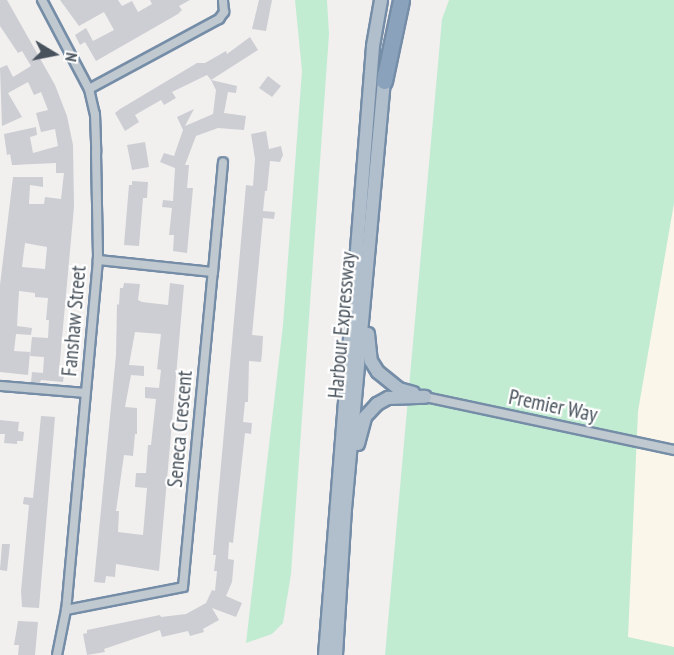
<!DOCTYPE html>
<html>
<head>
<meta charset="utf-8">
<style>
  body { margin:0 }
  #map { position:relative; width:674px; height:655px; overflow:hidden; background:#f2efef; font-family:"PT Sans Narrow",sans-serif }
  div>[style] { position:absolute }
  .commercial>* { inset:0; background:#fbf6ea }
  .green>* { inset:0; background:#c1ecd2 }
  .building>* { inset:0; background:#ccced3 }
  .roads { filter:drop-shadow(2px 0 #758da7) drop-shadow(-2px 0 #758da7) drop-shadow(0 2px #758da7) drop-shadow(0 -2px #758da7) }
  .street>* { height:8px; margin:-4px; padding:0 4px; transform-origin:4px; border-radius:4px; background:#c1c9d0 }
  .primary>* { height:12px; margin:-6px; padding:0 6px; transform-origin:6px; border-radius:6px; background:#b1bfcc }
  .highway>* { height:15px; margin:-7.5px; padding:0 7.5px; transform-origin:7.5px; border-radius:7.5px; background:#8aa2bb }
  span { translate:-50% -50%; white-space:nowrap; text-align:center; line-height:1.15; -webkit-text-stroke:4.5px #fff; paint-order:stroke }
  .street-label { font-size:21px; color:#48525c }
  .north { position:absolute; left:24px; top:24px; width:60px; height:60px; -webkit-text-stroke:4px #fff; paint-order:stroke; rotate:100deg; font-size:16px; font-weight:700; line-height:24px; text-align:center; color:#48525c }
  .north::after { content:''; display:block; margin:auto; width:21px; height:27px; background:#48525c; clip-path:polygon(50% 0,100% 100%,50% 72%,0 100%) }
</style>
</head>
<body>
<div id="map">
  <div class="commercial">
    <div style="clip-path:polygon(674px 203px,674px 647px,628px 638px,638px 411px)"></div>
  </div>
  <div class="green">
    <div style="clip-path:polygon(295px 0,327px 0,329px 34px,291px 574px,283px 623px,272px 634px,246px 643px,283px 325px,302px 71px)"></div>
    <div style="clip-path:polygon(449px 0,674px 0,674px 203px,638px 411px,628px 637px,674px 647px,674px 655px,385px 655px,442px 19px)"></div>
  </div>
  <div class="building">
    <div style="clip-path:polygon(evenodd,0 0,7px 0,55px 85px,67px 116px,73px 145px,74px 207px,59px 371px,60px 375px,64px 375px,63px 382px,41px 380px,40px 383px,31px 382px,32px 372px,43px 373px,44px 357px,30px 356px,32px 337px,48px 338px,49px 320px,46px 320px,48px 298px,35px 297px,35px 293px,19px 291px,17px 326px,32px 328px,31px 335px,16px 334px,14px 351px,30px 352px,28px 375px,0 372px,0 285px,13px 177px,43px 177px,43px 187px,30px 185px,29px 204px,44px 204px,45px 197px,61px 199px,64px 173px,56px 173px,56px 163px,12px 165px,10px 154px,7px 155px,4px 134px,36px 127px,37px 135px,30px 137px,33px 153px,58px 146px,55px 129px,41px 132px,36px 113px,48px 110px,41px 92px,34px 95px,28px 82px,8px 93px,22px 117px,2px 126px,0 68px,7px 65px,13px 77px,31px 66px,22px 51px,18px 53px,0 26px,0 0,25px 243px,47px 247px,45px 269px,22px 267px,25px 243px)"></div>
    <div style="clip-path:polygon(60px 0,118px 0,122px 6px,132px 1px,138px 12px,152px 4px,150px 0,190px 0,179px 6px,182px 10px,178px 14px,96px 61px,85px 42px,80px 45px,75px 35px,86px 28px,93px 41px,114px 30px,104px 12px,79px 26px)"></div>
    <div style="clip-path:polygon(259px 0,272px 0,266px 31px,252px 29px)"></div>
    <div style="clip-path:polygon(250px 37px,258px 50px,211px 80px,207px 75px,172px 92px,176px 98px,164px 105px,161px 100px,135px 115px,139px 122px,125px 131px,115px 113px,120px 109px,197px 63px,205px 63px,226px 51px,227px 54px)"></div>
    <div style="clip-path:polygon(268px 76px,281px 86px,272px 97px,259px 88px)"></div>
    <div style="clip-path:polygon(211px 80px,237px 86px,236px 93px,228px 92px,224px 113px,246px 116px,244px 130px,218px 128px,196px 136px,185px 165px,189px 165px,187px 188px,193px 188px,187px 253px,173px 251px,174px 235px,169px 235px,172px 208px,162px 207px,163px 200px,173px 201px,175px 168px,160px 162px,164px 153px,174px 156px,183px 130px,177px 117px,194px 109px,185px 126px,213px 114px,216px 90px)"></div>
    <div style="clip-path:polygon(266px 131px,269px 149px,281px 146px,283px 155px,280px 162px,270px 161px,267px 191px,265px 191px,263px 211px,275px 212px,274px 219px,263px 218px,252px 335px,263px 336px,262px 354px,261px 362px,249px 361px,248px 402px,245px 402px,243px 422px,252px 423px,251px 434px,245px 433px,233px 543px,229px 542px,228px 559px,234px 560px,232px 582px,226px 596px,242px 603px,236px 617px,212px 608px,219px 620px,203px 629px,204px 632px,190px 636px,188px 631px,162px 637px,160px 630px,104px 649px,105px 652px,87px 655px,83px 634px,87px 633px,87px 630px,160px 615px,161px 617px,186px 614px,206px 603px,212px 590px,215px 591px,217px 571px,214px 571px,216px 555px,213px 555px,246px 185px,253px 186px,255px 159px,251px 134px)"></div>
    <div style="clip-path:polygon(145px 142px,149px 167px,132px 170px,127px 145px)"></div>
    <div style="clip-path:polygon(132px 181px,148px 182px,147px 198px,143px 198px,139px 246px,124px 245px,129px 185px,132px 185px)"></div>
    <div style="clip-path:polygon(evenodd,124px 283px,140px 284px,138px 300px,142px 302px,168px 305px,170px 283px,184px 285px,159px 571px,116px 564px,115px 577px,106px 576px,105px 583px,94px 582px,116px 355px,117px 304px,119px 305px,120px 288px,123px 288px,124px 283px,135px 332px,161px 334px,157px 369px,161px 370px,159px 388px,145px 387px,145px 398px,156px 399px,151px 445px,148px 445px,146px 473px,136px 473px,135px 487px,147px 488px,143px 535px,118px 532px,119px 511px,116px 511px,124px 455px,133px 456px,135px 434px,137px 434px,137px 408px,125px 407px,131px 375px,144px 376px,144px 366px,129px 365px,135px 332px)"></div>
    <div style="clip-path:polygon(41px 416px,55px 417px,39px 608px,22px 607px,21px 591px,29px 505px,23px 504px,24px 497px,33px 498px)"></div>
    <div style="clip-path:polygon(0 420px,19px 422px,18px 431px,24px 432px,23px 441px,17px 441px,17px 444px,4px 443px,5px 434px,0 434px)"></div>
    <div style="clip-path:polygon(2px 544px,10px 544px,7px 571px,0 570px)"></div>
    <div style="clip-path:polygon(18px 621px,38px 622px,35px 655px,18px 655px,19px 645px,14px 645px)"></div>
  </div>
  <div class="roads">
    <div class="street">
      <div style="left:42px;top:0;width:101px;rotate:62.2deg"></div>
      <div style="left:89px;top:89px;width:26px;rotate:77deg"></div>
      <div style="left:95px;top:114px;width:38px;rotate:88deg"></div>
      <div style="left:96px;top:152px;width:108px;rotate:88.9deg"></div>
      <div style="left:98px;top:260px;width:351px;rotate:95.2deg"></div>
      <div style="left:66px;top:610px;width:46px;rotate:101.3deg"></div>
      <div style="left:89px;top:89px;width:148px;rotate:-28.3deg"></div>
      <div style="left:219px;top:19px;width:9px;rotate:-54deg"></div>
      <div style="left:224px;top:12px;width:12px;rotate:-95deg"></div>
      <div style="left:213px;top:272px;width:110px;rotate:-84.8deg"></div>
      <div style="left:0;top:386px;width:85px;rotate:4.7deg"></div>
      <div style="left:425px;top:397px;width:255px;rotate:12deg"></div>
      <div style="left:66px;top:610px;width:119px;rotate:-11.1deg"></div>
      <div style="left:183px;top:587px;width:316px;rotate:-84.6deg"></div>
      <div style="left:213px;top:272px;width:116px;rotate:-174deg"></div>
    </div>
    <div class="primary">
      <div style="left:368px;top:334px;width:27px;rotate:84deg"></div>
      <div style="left:371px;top:361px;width:13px;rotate:58deg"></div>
      <div style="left:378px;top:372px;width:27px;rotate:39deg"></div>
      <div style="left:399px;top:389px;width:15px;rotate:16deg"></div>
      <div style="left:358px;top:444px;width:28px;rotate:-75deg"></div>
      <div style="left:365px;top:417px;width:18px;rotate:-47deg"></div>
      <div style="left:377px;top:404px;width:13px;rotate:-29deg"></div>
      <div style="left:388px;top:398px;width:37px;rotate:-2deg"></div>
      <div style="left:325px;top:655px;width:611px;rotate:-85.49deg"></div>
      <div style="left:373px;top:46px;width:47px;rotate:-80.1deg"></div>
      <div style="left:336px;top:655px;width:146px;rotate:-86.5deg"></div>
      <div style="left:345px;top:509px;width:438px;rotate:-84.8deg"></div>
    </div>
    <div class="highway">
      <div style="left:384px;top:81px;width:83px;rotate:-78.1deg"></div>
    </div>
  </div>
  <div class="street-label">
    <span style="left:74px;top:321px;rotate:-85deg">Fanshaw Street</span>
    <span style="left:342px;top:325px;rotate:-85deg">Harbour Expressway</span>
    <span style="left:553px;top:406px;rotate:12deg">Premier Way</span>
    <span style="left:180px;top:429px;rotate:-85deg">Seneca Crescent</span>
  </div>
  <div class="north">N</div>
</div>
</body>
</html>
